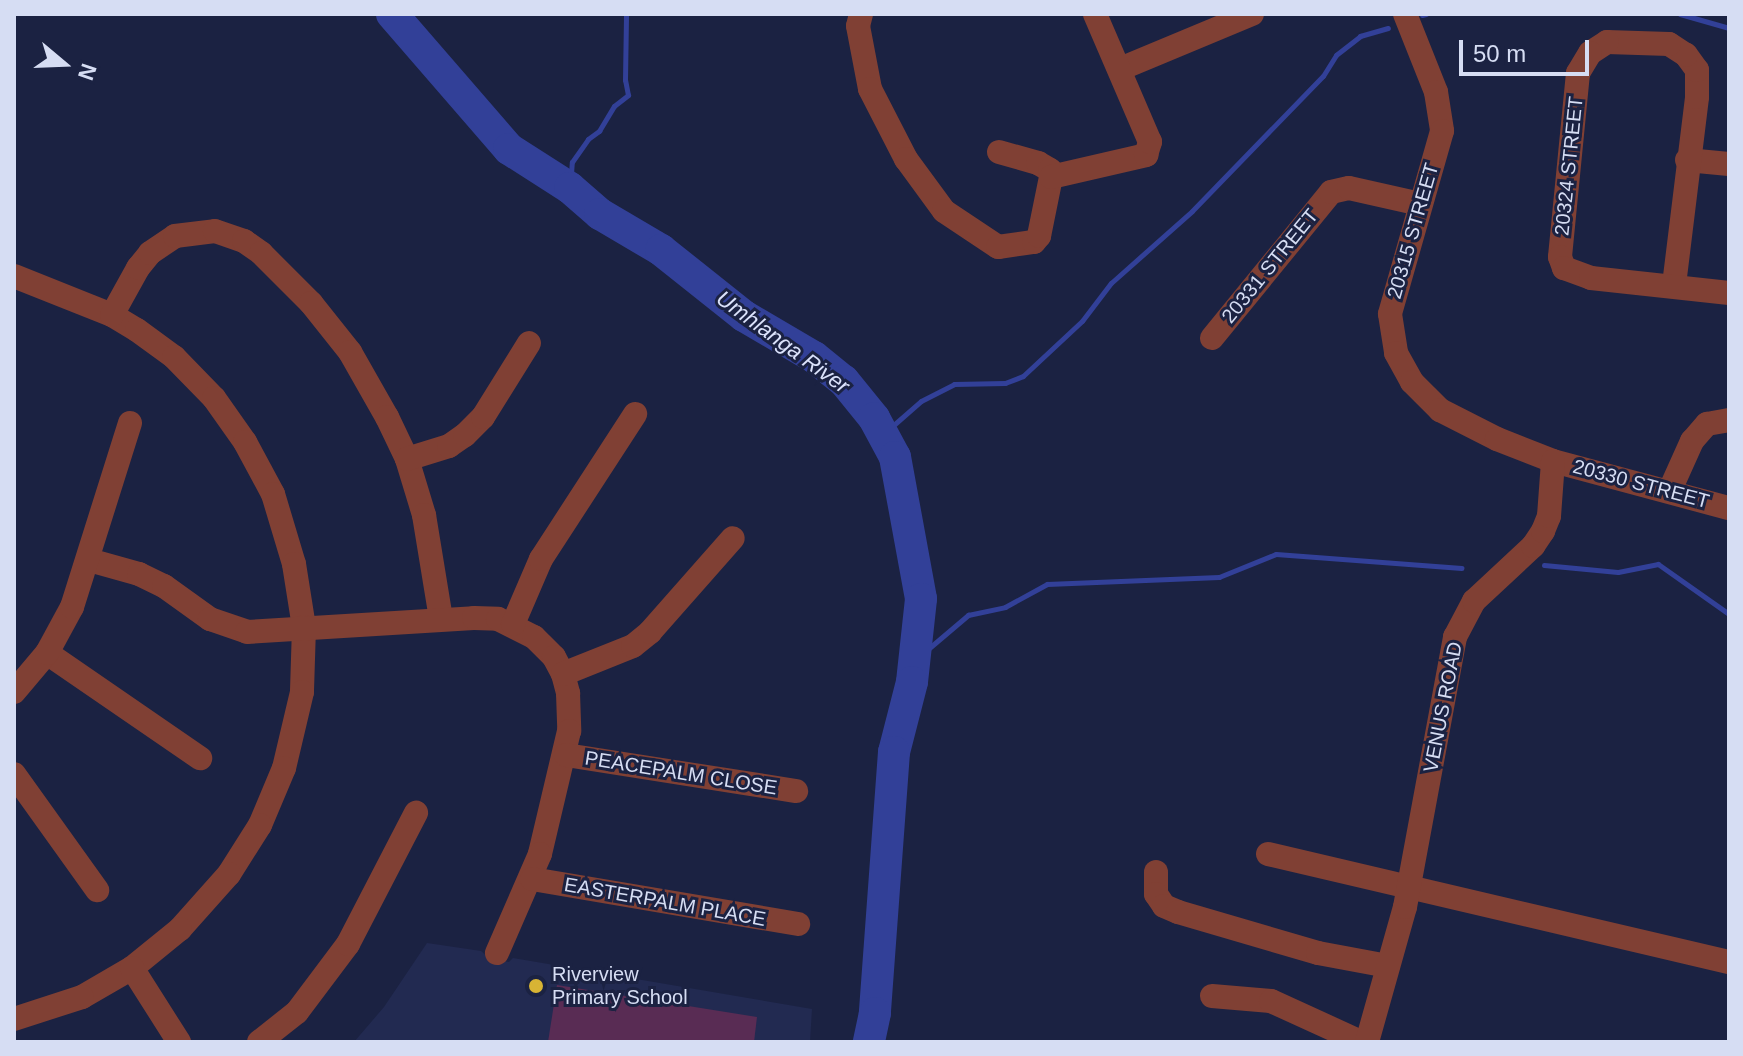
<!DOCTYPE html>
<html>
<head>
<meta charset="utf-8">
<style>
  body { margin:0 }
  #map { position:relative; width:1743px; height:1056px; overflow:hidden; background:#1b2242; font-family:Arial,sans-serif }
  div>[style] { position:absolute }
  .built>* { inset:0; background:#222a51 }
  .green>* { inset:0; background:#592c54 }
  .stream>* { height:5px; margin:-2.5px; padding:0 2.5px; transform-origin:2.5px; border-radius:2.5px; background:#324098 }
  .river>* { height:32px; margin:-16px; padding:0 16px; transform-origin:16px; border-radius:16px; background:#324098 }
  .minor>* { height:24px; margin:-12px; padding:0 12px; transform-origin:12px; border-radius:12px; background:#804034 }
  .dots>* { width:22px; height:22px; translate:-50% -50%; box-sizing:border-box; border:4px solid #1b2242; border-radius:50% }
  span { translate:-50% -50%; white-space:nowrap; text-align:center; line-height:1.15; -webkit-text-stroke:6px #1b2242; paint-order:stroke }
  .street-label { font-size:20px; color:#d6ddf3 }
  .poi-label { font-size:20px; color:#d6ddf3 }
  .left { translate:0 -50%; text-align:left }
  .water-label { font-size:22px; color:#dbe2fb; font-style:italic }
  .frame { position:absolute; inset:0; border:16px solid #d6ddf3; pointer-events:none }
  .north { position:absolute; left:24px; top:24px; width:80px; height:80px; -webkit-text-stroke:6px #1b2242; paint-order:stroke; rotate:109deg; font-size:22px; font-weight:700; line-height:32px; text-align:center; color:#d6ddf3 }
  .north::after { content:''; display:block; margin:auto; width:28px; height:36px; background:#d6ddf3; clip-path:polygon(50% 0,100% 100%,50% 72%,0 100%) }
  .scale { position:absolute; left:1459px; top:40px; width:130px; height:36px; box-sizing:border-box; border:4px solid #d6ddf3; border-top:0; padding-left:10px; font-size:24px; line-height:28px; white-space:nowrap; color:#d6ddf3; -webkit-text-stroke:6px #1b2242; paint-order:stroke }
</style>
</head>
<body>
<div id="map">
  <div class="built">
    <div style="clip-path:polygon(427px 943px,481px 951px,490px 959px,509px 962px,513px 958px,812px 1009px,810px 1042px,354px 1042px,384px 1007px)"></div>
  </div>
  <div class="green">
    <div style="clip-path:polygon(557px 985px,757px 1017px,754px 1042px,548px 1042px)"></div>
  </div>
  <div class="stream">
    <div style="left:1680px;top:14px;width:51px;rotate:15.9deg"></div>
    <div style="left:1422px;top:15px;width:4px;rotate:-14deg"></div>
    <div style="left:570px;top:188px;width:26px;rotate:-86deg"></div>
    <div style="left:572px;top:162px;width:28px;rotate:-55deg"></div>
    <div style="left:588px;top:139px;width:14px;rotate:-36deg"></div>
    <div style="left:599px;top:131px;width:29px;rotate:-59deg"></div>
    <div style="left:614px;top:106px;width:18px;rotate:-38deg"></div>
    <div style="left:628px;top:95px;width:15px;rotate:-101deg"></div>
    <div style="left:625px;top:80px;width:66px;rotate:-89.1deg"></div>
    <div style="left:881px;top:436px;width:53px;rotate:-41.2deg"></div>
    <div style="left:921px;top:401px;width:37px;rotate:-27deg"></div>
    <div style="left:954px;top:384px;width:51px;rotate:-1.1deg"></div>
    <div style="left:1005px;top:383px;width:19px;rotate:-21deg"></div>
    <div style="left:1023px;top:376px;width:81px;rotate:-43deg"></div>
    <div style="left:1082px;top:321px;width:48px;rotate:-52.7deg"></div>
    <div style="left:1111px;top:283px;width:108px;rotate:-41.6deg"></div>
    <div style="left:1192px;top:211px;width:188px;rotate:-45.9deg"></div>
    <div style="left:1323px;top:76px;width:25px;rotate:-58deg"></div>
    <div style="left:1336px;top:55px;width:31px;rotate:-38deg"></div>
    <div style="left:1360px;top:36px;width:29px;rotate:-16deg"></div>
    <div style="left:1544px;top:565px;width:74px;rotate:5.4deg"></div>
    <div style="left:1618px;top:572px;width:41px;rotate:-11.3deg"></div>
    <div style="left:1658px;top:564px;width:87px;rotate:35.2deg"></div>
    <div style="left:915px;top:660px;width:70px;rotate:-40.3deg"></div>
    <div style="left:968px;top:615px;width:38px;rotate:-12deg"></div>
    <div style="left:1005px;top:607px;width:48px;rotate:-28.7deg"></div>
    <div style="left:1047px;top:584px;width:172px;rotate:-2.3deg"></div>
    <div style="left:1219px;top:577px;width:61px;rotate:-22deg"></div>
    <div style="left:1276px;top:554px;width:186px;rotate:4.3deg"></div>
  </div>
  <div class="river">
    <div style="left:392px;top:14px;width:179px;rotate:49.1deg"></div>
    <div style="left:509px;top:149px;width:72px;rotate:32.6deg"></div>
    <div style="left:570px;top:188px;width:40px;rotate:41deg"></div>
    <div style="left:600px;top:214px;width:71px;rotate:30.5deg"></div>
    <div style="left:661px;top:250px;width:106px;rotate:38.5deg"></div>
    <div style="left:744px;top:316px;width:81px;rotate:30.4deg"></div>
    <div style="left:814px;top:357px;width:38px;rotate:39deg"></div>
    <div style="left:844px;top:381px;width:48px;rotate:51deg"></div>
    <div style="left:874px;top:418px;width:44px;rotate:61.7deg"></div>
    <div style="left:895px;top:457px;width:144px;rotate:79.6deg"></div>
    <div style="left:921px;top:599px;width:83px;rotate:96.2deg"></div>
    <div style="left:912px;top:682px;width:72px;rotate:104.4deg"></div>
    <div style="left:894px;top:752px;width:262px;rotate:94.2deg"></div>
    <div style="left:875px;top:1013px;width:30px;rotate:102deg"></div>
  </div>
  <div class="minor">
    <div style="left:861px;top:14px;width:12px;rotate:104deg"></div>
    <div style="left:858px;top:26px;width:64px;rotate:79.2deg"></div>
    <div style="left:870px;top:89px;width:79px;rotate:62.8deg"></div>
    <div style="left:906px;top:159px;width:64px;rotate:53.8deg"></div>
    <div style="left:944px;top:211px;width:65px;rotate:33.7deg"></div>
    <div style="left:998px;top:247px;width:36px;rotate:-8deg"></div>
    <div style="left:1034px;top:242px;width:8px;rotate:-50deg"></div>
    <div style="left:1039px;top:236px;width:60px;rotate:-78.5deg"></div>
    <div style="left:1405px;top:14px;width:84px;rotate:68.3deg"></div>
    <div style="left:1436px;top:92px;width:39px;rotate:81deg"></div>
    <div style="left:1442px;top:131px;width:190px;rotate:105.9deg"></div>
    <div style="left:1390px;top:314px;width:39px;rotate:81deg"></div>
    <div style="left:1396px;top:353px;width:33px;rotate:61deg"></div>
    <div style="left:1412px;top:382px;width:40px;rotate:45deg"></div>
    <div style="left:1440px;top:410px;width:64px;rotate:27deg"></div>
    <div style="left:1497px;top:439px;width:60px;rotate:21.4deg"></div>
    <div style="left:1553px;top:461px;width:182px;rotate:15deg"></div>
    <div style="left:1120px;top:69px;width:143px;rotate:-22.6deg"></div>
    <div style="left:999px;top:152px;width:41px;rotate:15.8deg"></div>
    <div style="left:1038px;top:163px;width:14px;rotate:30deg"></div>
    <div style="left:1050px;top:170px;width:7px;rotate:82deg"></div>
    <div style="left:1051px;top:177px;width:98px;rotate:-13deg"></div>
    <div style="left:1146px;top:155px;width:14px;rotate:-73deg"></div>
    <div style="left:1150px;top:142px;width:139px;rotate:-113.3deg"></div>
    <div style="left:1687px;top:160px;width:42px;rotate:5.4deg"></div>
    <div style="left:14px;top:276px;width:105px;rotate:21.7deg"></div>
    <div style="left:112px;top:315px;width:29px;rotate:31deg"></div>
    <div style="left:137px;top:330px;width:46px;rotate:36.1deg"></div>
    <div style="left:174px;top:357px;width:57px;rotate:45.7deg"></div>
    <div style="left:214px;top:398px;width:54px;rotate:54.8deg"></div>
    <div style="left:245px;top:442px;width:59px;rotate:61.7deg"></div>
    <div style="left:273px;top:494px;width:73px;rotate:73.3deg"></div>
    <div style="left:294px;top:564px;width:64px;rotate:81deg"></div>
    <div style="left:304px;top:627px;width:65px;rotate:91.8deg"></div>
    <div style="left:302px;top:692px;width:78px;rotate:103.3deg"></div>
    <div style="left:284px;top:768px;width:62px;rotate:112.8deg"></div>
    <div style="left:260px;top:825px;width:58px;rotate:122.3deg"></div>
    <div style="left:229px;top:874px;width:74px;rotate:131.7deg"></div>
    <div style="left:180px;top:929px;width:62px;rotate:140.9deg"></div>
    <div style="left:132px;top:968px;width:58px;rotate:149.9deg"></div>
    <div style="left:82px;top:997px;width:71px;rotate:162.1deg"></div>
    <div style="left:1674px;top:285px;width:189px;rotate:-83deg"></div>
    <div style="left:1697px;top:97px;width:27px;rotate:-90deg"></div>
    <div style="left:1697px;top:70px;width:19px;rotate:-126deg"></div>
    <div style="left:1686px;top:55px;width:20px;rotate:-147deg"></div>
    <div style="left:1669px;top:44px;width:62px;rotate:-178.2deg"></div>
    <div style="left:1607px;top:42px;width:20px;rotate:147deg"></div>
    <div style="left:1590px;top:53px;width:23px;rotate:121deg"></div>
    <div style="left:1578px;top:73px;width:185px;rotate:95.6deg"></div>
    <div style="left:1560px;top:257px;width:12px;rotate:70deg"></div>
    <div style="left:1564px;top:268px;width:29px;rotate:20deg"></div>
    <div style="left:1591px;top:278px;width:139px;rotate:6.2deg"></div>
    <div style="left:112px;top:315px;width:54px;rotate:-61deg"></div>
    <div style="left:138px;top:268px;width:19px;rotate:-51deg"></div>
    <div style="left:150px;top:253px;width:30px;rotate:-34deg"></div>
    <div style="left:175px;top:236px;width:40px;rotate:-7.1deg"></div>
    <div style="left:215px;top:231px;width:31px;rotate:19deg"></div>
    <div style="left:244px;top:241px;width:21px;rotate:35deg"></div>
    <div style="left:261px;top:253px;width:71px;rotate:45deg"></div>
    <div style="left:311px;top:303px;width:63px;rotate:51.5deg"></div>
    <div style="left:350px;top:352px;width:75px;rotate:60.4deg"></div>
    <div style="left:387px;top:417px;width:47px;rotate:64.5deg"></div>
    <div style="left:407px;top:459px;width:59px;rotate:73.1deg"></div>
    <div style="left:424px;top:515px;width:105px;rotate:80.7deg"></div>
    <div style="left:1212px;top:338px;width:188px;rotate:-50.8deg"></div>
    <div style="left:1331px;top:192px;width:18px;rotate:-13deg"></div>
    <div style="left:1349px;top:188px;width:73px;rotate:12.7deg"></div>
    <div style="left:407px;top:459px;width:44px;rotate:-17.2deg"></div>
    <div style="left:449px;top:446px;width:19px;rotate:-35deg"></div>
    <div style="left:465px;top:435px;width:25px;rotate:-45deg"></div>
    <div style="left:483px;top:417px;width:87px;rotate:-58.1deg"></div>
    <div style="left:1670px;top:490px;width:54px;rotate:-65.8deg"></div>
    <div style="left:1692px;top:441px;width:23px;rotate:-49deg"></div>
    <div style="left:1707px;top:424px;width:22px;rotate:-10deg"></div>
    <div style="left:89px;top:560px;width:52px;rotate:15.6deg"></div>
    <div style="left:139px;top:574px;width:28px;rotate:26deg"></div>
    <div style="left:164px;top:586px;width:57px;rotate:35.7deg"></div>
    <div style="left:210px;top:619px;width:39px;rotate:19deg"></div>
    <div style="left:247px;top:632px;width:227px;rotate:-3.5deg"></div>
    <div style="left:474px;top:618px;width:24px;rotate:2deg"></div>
    <div style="left:498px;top:619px;width:40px;rotate:26.6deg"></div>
    <div style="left:534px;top:637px;width:28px;rotate:45deg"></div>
    <div style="left:554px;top:657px;width:19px;rotate:62deg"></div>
    <div style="left:563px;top:674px;width:20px;rotate:75deg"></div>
    <div style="left:568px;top:693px;width:38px;rotate:88deg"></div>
    <div style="left:569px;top:731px;width:126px;rotate:103.3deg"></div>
    <div style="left:540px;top:854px;width:108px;rotate:113.5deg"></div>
    <div style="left:513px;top:624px;width:71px;rotate:-66.7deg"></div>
    <div style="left:541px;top:559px;width:173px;rotate:-57deg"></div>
    <div style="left:47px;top:653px;width:186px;rotate:34.5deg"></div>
    <div style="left:563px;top:674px;width:75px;rotate:-21.8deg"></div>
    <div style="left:633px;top:646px;width:22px;rotate:-39deg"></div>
    <div style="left:650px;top:632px;width:125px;rotate:-48.6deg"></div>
    <div style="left:14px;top:692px;width:51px;rotate:-49.8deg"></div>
    <div style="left:47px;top:653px;width:52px;rotate:-61.5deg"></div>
    <div style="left:72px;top:607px;width:193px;rotate:-72.5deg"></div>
    <div style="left:566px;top:755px;width:233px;rotate:8.9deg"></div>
    <div style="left:14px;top:774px;width:143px;rotate:54.4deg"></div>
    <div style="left:1268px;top:854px;width:473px;rotate:13.2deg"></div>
    <div style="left:1156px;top:872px;width:22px;rotate:90deg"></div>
    <div style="left:1156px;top:894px;width:14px;rotate:56deg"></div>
    <div style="left:1164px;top:906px;width:15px;rotate:23deg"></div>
    <div style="left:1178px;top:912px;width:146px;rotate:16.3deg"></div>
    <div style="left:1318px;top:953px;width:71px;rotate:10.5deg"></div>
    <div style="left:532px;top:879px;width:270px;rotate:9.6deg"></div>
    <div style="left:132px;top:968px;width:88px;rotate:57.6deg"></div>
    <div style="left:1212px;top:996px;width:59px;rotate:4.8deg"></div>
    <div style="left:1271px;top:1001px;width:99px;rotate:24.5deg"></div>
    <div style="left:259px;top:1042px;width:48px;rotate:-38.3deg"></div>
    <div style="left:297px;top:1012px;width:85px;rotate:-53.1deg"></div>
    <div style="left:348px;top:944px;width:148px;rotate:-62.6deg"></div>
    <div style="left:1367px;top:1042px;width:140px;rotate:-74.3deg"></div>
    <div style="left:1405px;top:907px;width:275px;rotate:-79.5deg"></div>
    <div style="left:1455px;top:637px;width:41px;rotate:-62.2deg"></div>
    <div style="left:1474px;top:601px;width:81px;rotate:-43deg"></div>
    <div style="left:1533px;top:546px;width:18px;rotate:-56deg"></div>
    <div style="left:1543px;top:531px;width:16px;rotate:-68deg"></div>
    <div style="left:1549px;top:516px;width:55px;rotate:-85.8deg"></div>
  </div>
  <div class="dots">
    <div style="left:536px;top:986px;background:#d8b434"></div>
  </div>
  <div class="street-label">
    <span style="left:1569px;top:166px;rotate:-84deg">20324 STREET</span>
    <span style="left:1413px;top:231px;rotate:-74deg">20315 STREET</span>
    <span style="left:1270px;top:266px;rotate:-51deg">20331 STREET</span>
    <span style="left:1641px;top:484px;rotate:15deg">20330 STREET</span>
    <span style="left:1443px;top:707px;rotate:-79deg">VENUS ROAD</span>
    <span style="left:681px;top:773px;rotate:9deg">PEACEPALM CLOSE</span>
    <span style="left:665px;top:902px;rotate:10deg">EASTERPALM PLACE</span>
  </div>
  <div class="poi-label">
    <span class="left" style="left:552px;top:986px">Riverview<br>Primary School</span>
  </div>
  <div class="water-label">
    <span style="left:783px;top:342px;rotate:36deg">Umhlanga River</span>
  </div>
  <div class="frame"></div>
  <div class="north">N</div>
  <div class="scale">50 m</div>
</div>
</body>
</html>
